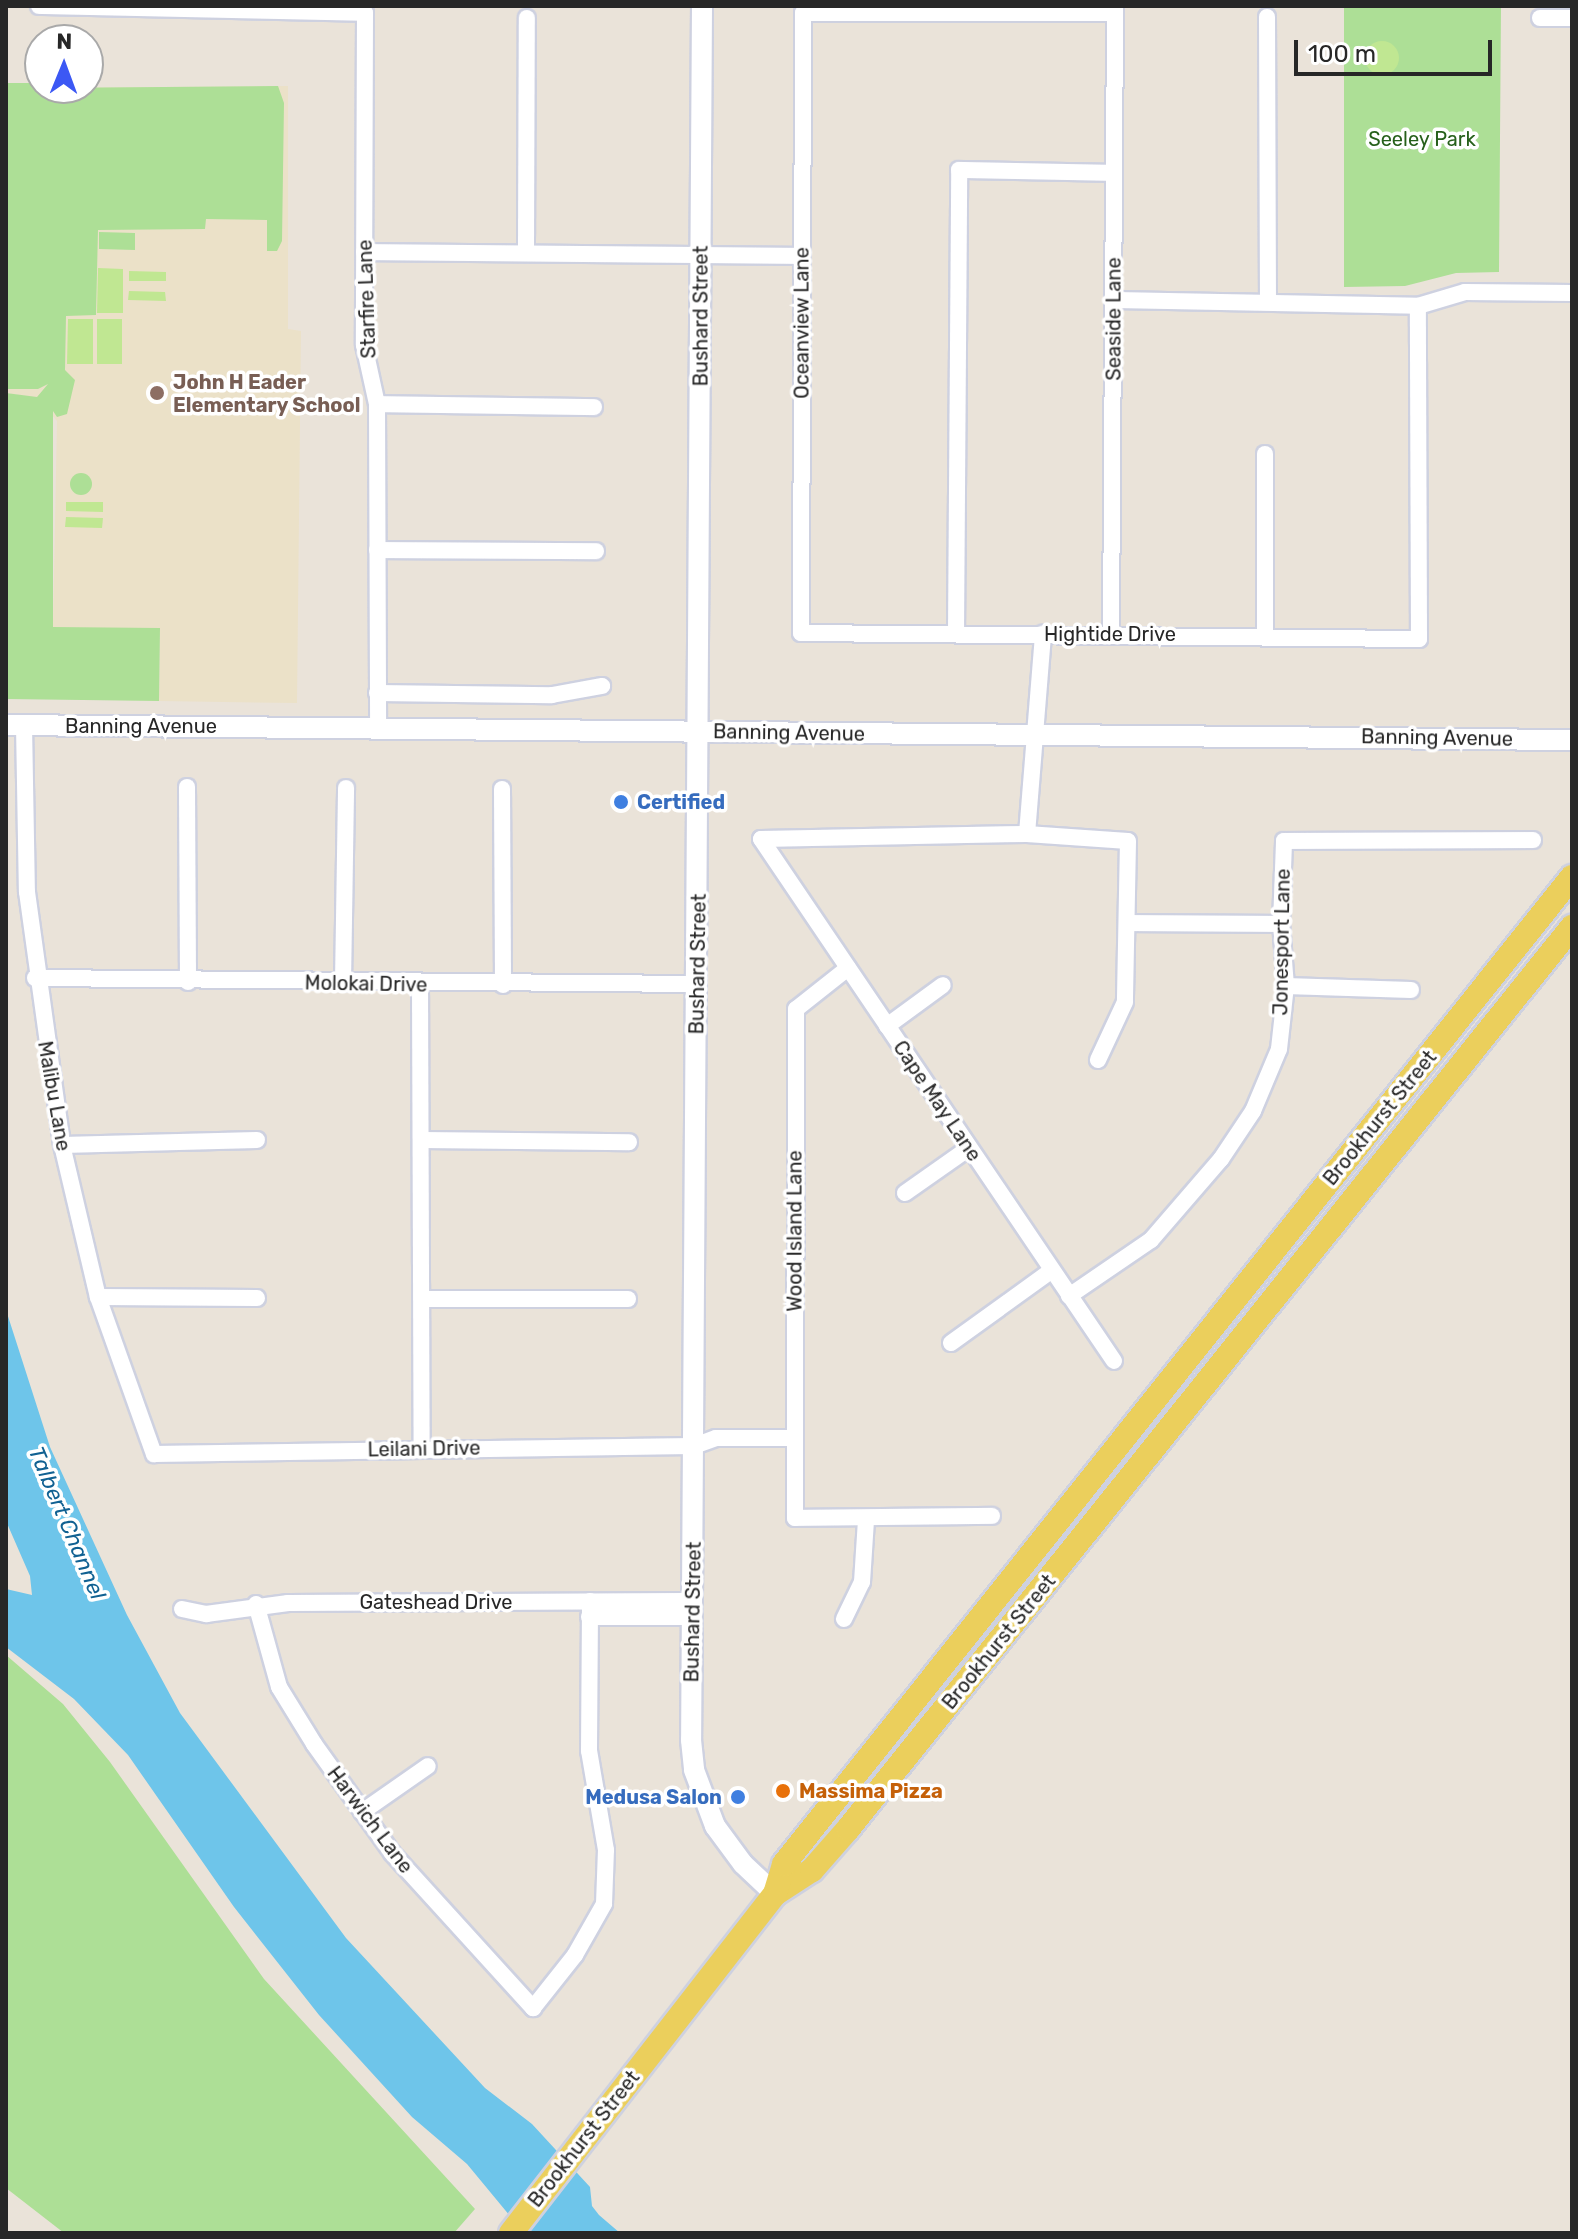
<!DOCTYPE html>
<html>
<head>
<meta charset="utf-8">
<style>
  body { margin:0 }
  #map { position:relative; width:1578px; height:2239px; overflow:hidden; background:#eae3d9; font-family:Rubik,sans-serif }
  div>[style] { position:absolute }
  .education>* { inset:0; background:#ebe1c8 }
  .green>* { inset:0; background:#addf96 }
  .round { border-radius:50% }
  .pitch>* { inset:0; background:#c0e792 }
  .water>* { inset:0; background:#6ec5ea }
  .roads { filter:drop-shadow(2px 0 #ced1e0) drop-shadow(-2px 0 #ced1e0) drop-shadow(0 2px #ced1e0) drop-shadow(0 -2px #ced1e0) }
  .minor>* { height:16px; margin:-8px; padding:0 8px; transform-origin:8px; border-radius:8px; background:#fff }
  .tertiary>* { height:20px; margin:-10px; padding:0 10px; transform-origin:10px; border-radius:10px; background:#fff }
  .primary>* { height:24px; margin:-12px; padding:0 12px; transform-origin:12px; border-radius:12px; background:#ebcf5c }
  .dots>* { width:22px; height:22px; translate:-50% -50%; box-sizing:border-box; border:4px solid #fff; border-radius:50% }
  span { translate:-50% -50%; white-space:nowrap; text-align:center; line-height:1.15; -webkit-text-stroke:7px #fff; paint-order:stroke }
  .park-label { font-size:20px; color:#27601b }
  .street-label { font-size:20px; color:#272727 }
  .education-label { font-size:20px; color:#785e54; font-weight:700 }
  .left { translate:0 -50%; text-align:left }
  .shop-label { font-size:20px; color:#366cbe; font-weight:700 }
  .right { translate:-100% -50%; text-align:right }
  .food-label { font-size:20px; color:#c56008; font-weight:700 }
  .water-label { font-size:22px; color:#116192; font-style:italic }
  .frame { position:absolute; inset:0; border:8px solid #272727; pointer-events:none }
  .north { position:absolute; left:24px; top:24px; width:80px; height:80px; box-sizing:border-box; background:#fff; border:2px solid #a9a9a9; border-radius:50%; rotate:1deg; font-size:22px; font-weight:700; line-height:32px; text-align:center; color:#272727 }
  .north::after { content:''; display:block; margin:auto; width:28px; height:36px; background:#3c58f4; clip-path:polygon(50% 0,100% 100%,50% 72%,0 100%) }
  .scale { position:absolute; left:1294px; top:40px; width:198px; height:36px; box-sizing:border-box; border:4px solid #272727; border-top:0; padding-left:10px; font-size:24px; line-height:28px; white-space:nowrap; color:#272727; -webkit-text-stroke:6px #fff; paint-order:stroke }
</style>
</head>
<body>
<div id="map">
  <div class="education">
    <div style="clip-path:polygon(6px 83px,40px 83px,40px 88px,288px 86px,288px 329px,301px 331px,297px 703px,159px 701px,160px 628px,53px 628px,57px 421px,38px 398px,6px 393px)"></div>
  </div>
  <div class="green">
    <div style="clip-path:polygon(1344px 6px,1501px 6px,1499px 272px,1456px 273px,1405px 286px,1344px 287px)"></div>
    <div style="clip-path:polygon(6px 83px,40px 83px,40px 88px,278px 86px,284px 103px,282px 241px,277px 251px,267px 251px,267px 220px,206px 219px,205px 229px,98px 230px,96px 315px,66px 316px,65px 370px,75px 380px,67px 414px,57px 417px,53px 411px,53px 627px,160px 628px,159px 701px,6px 699px,6px 393px,37px 397px,48px 384px,38px 389px,6px 389px)"></div>
    <div style="clip-path:polygon(99px 232px,135px 233px,135px 250px,99px 249px)"></div>
    <div class="round" style="left:70px;top:473px;width:22px;height:22px"></div>
    <div style="clip-path:polygon(6px 1655px,63px 1704px,110px 1762px,264px 1979px,475px 2209px,454px 2233px,64px 2233px,6px 2188px)"></div>
  </div>
  <div class="pitch">
    <div class="round" style="left:1365px;top:41px;width:34px;height:34px"></div>
    <div style="clip-path:polygon(98px 268px,123px 269px,123px 313px,97px 313px)"></div>
    <div style="clip-path:polygon(129px 271px,166px 272px,166px 281px,129px 281px)"></div>
    <div style="clip-path:polygon(129px 291px,165px 292px,166px 301px,128px 300px)"></div>
    <div style="clip-path:polygon(68px 319px,93px 319px,93px 364px,67px 364px)"></div>
    <div style="clip-path:polygon(97px 319px,122px 319px,122px 364px,97px 364px)"></div>
    <div style="clip-path:polygon(66px 502px,103px 502px,103px 512px,66px 511px)"></div>
    <div style="clip-path:polygon(66px 517px,103px 518px,102px 528px,65px 527px)"></div>
  </div>
  <div class="water">
    <div style="clip-path:polygon(6px 1310px,50px 1447px,127px 1615px,180px 1713px,346px 1938px,485px 2088px,532px 2124px,590px 2187px,592px 2206px,599px 2215px,620px 2233px,524px 2233px,467px 2164px,412px 2117px,319px 2015px,234px 1907px,128px 1755px,74px 1699px,6px 1647px,6px 1589px,32px 1595px,30px 1576px,6px 1521px)"></div>
  </div>
  <div class="roads">
    <div class="minor">
      <div style="left:39px;top:6px;width:326px;rotate:1.2deg"></div>
      <div style="left:365px;top:13px;width:332px;rotate:90.2deg"></div>
      <div style="left:364px;top:345px;width:60px;rotate:77.6deg"></div>
      <div style="left:377px;top:404px;width:324px;rotate:89.8deg"></div>
      <div style="left:1115px;top:13px;width:312px;rotate:180deg"></div>
      <div style="left:803px;top:13px;width:620px;rotate:90.18deg"></div>
      <div style="left:801px;top:633px;width:618px;rotate:0.56deg"></div>
      <div style="left:1419px;top:639px;width:333px;rotate:-90.2deg"></div>
      <div style="left:1267px;top:17px;width:285px;rotate:89.8deg"></div>
      <div style="left:1540px;top:18px;width:32px"></div>
      <div style="left:526px;top:249px;width:231px;rotate:-89.8deg"></div>
      <div style="left:364px;top:252px;width:438px;rotate:0.5deg"></div>
      <div style="left:1115px;top:300px;width:303px;rotate:1.1deg"></div>
      <div style="left:1418px;top:306px;width:49px;rotate:-16.6deg"></div>
      <div style="left:1465px;top:292px;width:107px;rotate:0.5deg"></div>
      <div style="left:377px;top:404px;width:217px;rotate:0.8deg"></div>
      <div style="left:377px;top:550px;width:219px;rotate:0.3deg"></div>
      <div style="left:956px;top:633px;width:463px;rotate:-89.6deg"></div>
      <div style="left:959px;top:170px;width:152px;rotate:1.1deg"></div>
      <div style="left:1111px;top:633px;width:627px;rotate:-89.63deg"></div>
      <div style="left:1265px;top:636px;width:182px;rotate:-90deg"></div>
      <div style="left:377px;top:693px;width:175px;rotate:0.7deg"></div>
      <div style="left:552px;top:695px;width:51px;rotate:-10.2deg"></div>
      <div style="left:24px;top:725px;width:167px;rotate:89deg"></div>
      <div style="left:27px;top:892px;width:255px;rotate:82.1deg"></div>
      <div style="left:62px;top:1145px;width:156px;rotate:76.7deg"></div>
      <div style="left:98px;top:1297px;width:167px;rotate:70.4deg"></div>
      <div style="left:154px;top:1454px;width:540px;rotate:-0.85deg"></div>
      <div style="left:694px;top:1446px;width:23px;rotate:-20deg"></div>
      <div style="left:716px;top:1438px;width:78px"></div>
      <div style="left:187px;top:787px;width:195px;rotate:89.7deg"></div>
      <div style="left:502px;top:789px;width:196px;rotate:89.7deg"></div>
      <div style="left:1027px;top:834px;width:201px;rotate:-85.4deg"></div>
      <div style="left:761px;top:839px;width:630px;rotate:55.93deg"></div>
      <div style="left:761px;top:839px;width:266px;rotate:-1.1deg"></div>
      <div style="left:1027px;top:834px;width:101px;rotate:4deg"></div>
      <div style="left:1128px;top:841px;width:161px;rotate:91.1deg"></div>
      <div style="left:1125px;top:1002px;width:64px;rotate:115deg"></div>
      <div style="left:1128px;top:923px;width:153px;rotate:0.4deg"></div>
      <div style="left:848px;top:968px;width:66px;rotate:141.7deg"></div>
      <div style="left:796px;top:1009px;width:509px;rotate:90.11deg"></div>
      <div style="left:795px;top:1518px;width:197px;rotate:-0.6deg"></div>
      <div style="left:35px;top:978px;width:663px;rotate:0.52deg"></div>
      <div style="left:343px;top:983px;width:195px;rotate:-89.1deg"></div>
      <div style="left:420px;top:985px;width:464px;rotate:89.8deg"></div>
      <div style="left:1286px;top:986px;width:125px;rotate:1.8deg"></div>
      <div style="left:887px;top:1026px;width:69px;rotate:-36.2deg"></div>
      <div style="left:422px;top:1140px;width:207px;rotate:0.6deg"></div>
      <div style="left:62px;top:1145px;width:195px;rotate:-1.5deg"></div>
      <div style="left:905px;top:1193px;width:78px;rotate:-35.1deg"></div>
      <div style="left:1069px;top:1296px;width:99px;rotate:-34.3deg"></div>
      <div style="left:1151px;top:1240px;width:107px;rotate:-49.2deg"></div>
      <div style="left:1221px;top:1159px;width:58px;rotate:-56.3deg"></div>
      <div style="left:1253px;top:1111px;width:67px;rotate:-67.2deg"></div>
      <div style="left:1279px;top:1049px;width:63px;rotate:-83.7deg"></div>
      <div style="left:1286px;top:986px;width:62px;rotate:-94.6deg"></div>
      <div style="left:1281px;top:924px;width:83px;rotate:-87.9deg"></div>
      <div style="left:1284px;top:841px;width:249px;rotate:-0.2deg"></div>
      <div style="left:98px;top:1297px;width:159px;rotate:0.4deg"></div>
      <div style="left:422px;top:1299px;width:206px"></div>
      <div style="left:951px;top:1343px;width:123px;rotate:-35.8deg"></div>
      <div style="left:256px;top:1604px;width:86px;rotate:74.5deg"></div>
      <div style="left:279px;top:1687px;width:67px;rotate:58.4deg"></div>
      <div style="left:314px;top:1744px;width:134px;rotate:54.4deg"></div>
      <div style="left:392px;top:1853px;width:210px;rotate:47.7deg"></div>
      <div style="left:533px;top:2008px;width:68px;rotate:-51.6deg"></div>
      <div style="left:575px;top:1955px;width:59px;rotate:-60.4deg"></div>
      <div style="left:604px;top:1904px;width:54px;rotate:-87.9deg"></div>
      <div style="left:606px;top:1850px;width:100px;rotate:-99.7deg"></div>
      <div style="left:589px;top:1751px;width:150px;rotate:-89.6deg"></div>
      <div style="left:182px;top:1609px;width:25px;rotate:12deg"></div>
      <div style="left:206px;top:1614px;width:83px;rotate:-7.6deg"></div>
      <div style="left:288px;top:1603px;width:404px;rotate:-0.3deg"></div>
      <div style="left:589px;top:1617px;width:103px"></div>
      <div style="left:844px;top:1619px;width:41px;rotate:-64.1deg"></div>
      <div style="left:862px;top:1582px;width:62px;rotate:-86.3deg"></div>
      <div style="left:362px;top:1812px;width:80px;rotate:-34.9deg"></div>
    </div>
    <div class="tertiary">
      <div style="left:702px;top:6px;width:1734px;rotate:90.36deg"></div>
      <div style="left:691px;top:1740px;width:30px;rotate:84deg"></div>
      <div style="left:694px;top:1770px;width:60px;rotate:69.4deg"></div>
      <div style="left:715px;top:1826px;width:47px;rotate:53.6deg"></div>
      <div style="left:743px;top:1864px;width:44px;rotate:43.2deg"></div>
      <div style="left:6px;top:725px;width:1566px;rotate:0.55deg"></div>
    </div>
    <div class="primary">
      <div style="left:775px;top:1894px;width:44px;rotate:-33deg"></div>
      <div style="left:812px;top:1870px;width:55px;rotate:-48.7deg"></div>
      <div style="left:848px;top:1829px;width:1157px;rotate:-51.25deg"></div>
      <div style="left:511px;top:2233px;width:430px;rotate:-52.1deg"></div>
      <div style="left:775px;top:1894px;width:31px;rotate:-73deg"></div>
      <div style="left:784px;top:1864px;width:1263px;rotate:-51.4deg"></div>
    </div>
  </div>
  <div class="dots">
    <div style="left:157px;top:393px;background:#8d6e63"></div>
    <div style="left:621px;top:802px;background:#3f7fe0"></div>
    <div style="left:783px;top:1791px;background:#e8710a"></div>
    <div style="left:738px;top:1797px;background:#3f7fe0"></div>
  </div>
  <div class="park-label">
    <span style="left:1422px;top:139px">Seeley Park</span>
  </div>
  <div class="street-label">
    <span style="left:367px;top:299px;rotate:-92deg">Starfire Lane</span>
    <span style="left:701px;top:316px;rotate:-90deg">Bushard Street</span>
    <span style="left:1114px;top:319px;rotate:-90deg">Seaside Lane</span>
    <span style="left:802px;top:323px;rotate:-90deg">Oceanview Lane</span>
    <span style="left:1110px;top:634px">Hightide Drive</span>
    <span style="left:141px;top:726px">Banning Avenue</span>
    <span style="left:789px;top:733px;rotate:1deg">Banning Avenue</span>
    <span style="left:1437px;top:738px;rotate:1deg">Banning Avenue</span>
    <span style="left:1282px;top:942px;rotate:-89deg">Jonesport Lane</span>
    <span style="left:698px;top:964px;rotate:-89deg">Bushard Street</span>
    <span style="left:366px;top:984px;rotate:1deg">Molokai Drive</span>
    <span style="left:54px;top:1096px;rotate:80deg">Malibu Lane</span>
    <span style="left:937px;top:1101px;rotate:56deg">Cape May Lane</span>
    <span style="left:1380px;top:1118px;rotate:-51deg">Brookhurst Street</span>
    <span style="left:795px;top:1231px;rotate:-90deg">Wood Island Lane</span>
    <span style="left:424px;top:1449px;rotate:-1deg">Leilani Drive</span>
    <span style="left:436px;top:1602px">Gateshead Drive</span>
    <span style="left:693px;top:1612px;rotate:-89deg">Bushard Street</span>
    <span style="left:999px;top:1642px;rotate:-51deg">Brookhurst Street</span>
    <span style="left:370px;top:1820px;rotate:53deg">Harwich Lane</span>
    <span style="left:584px;top:2139px;rotate:-52deg">Brookhurst Street</span>
  </div>
  <div class="education-label">
    <span class="left" style="left:173px;top:394px">John H Eader<br>Elementary School</span>
  </div>
  <div class="shop-label">
    <span class="left" style="left:637px;top:802px">Certified</span>
    <span class="right" style="left:722px;top:1797px">Medusa Salon</span>
  </div>
  <div class="food-label">
    <span class="left" style="left:799px;top:1791px">Massima Pizza</span>
  </div>
  <div class="water-label">
    <span style="left:67px;top:1523px;rotate:67deg">Talbert Channel</span>
  </div>
  <div class="frame"></div>
  <div class="north">N</div>
  <div class="scale">100 m</div>
</div>
</body>
</html>
